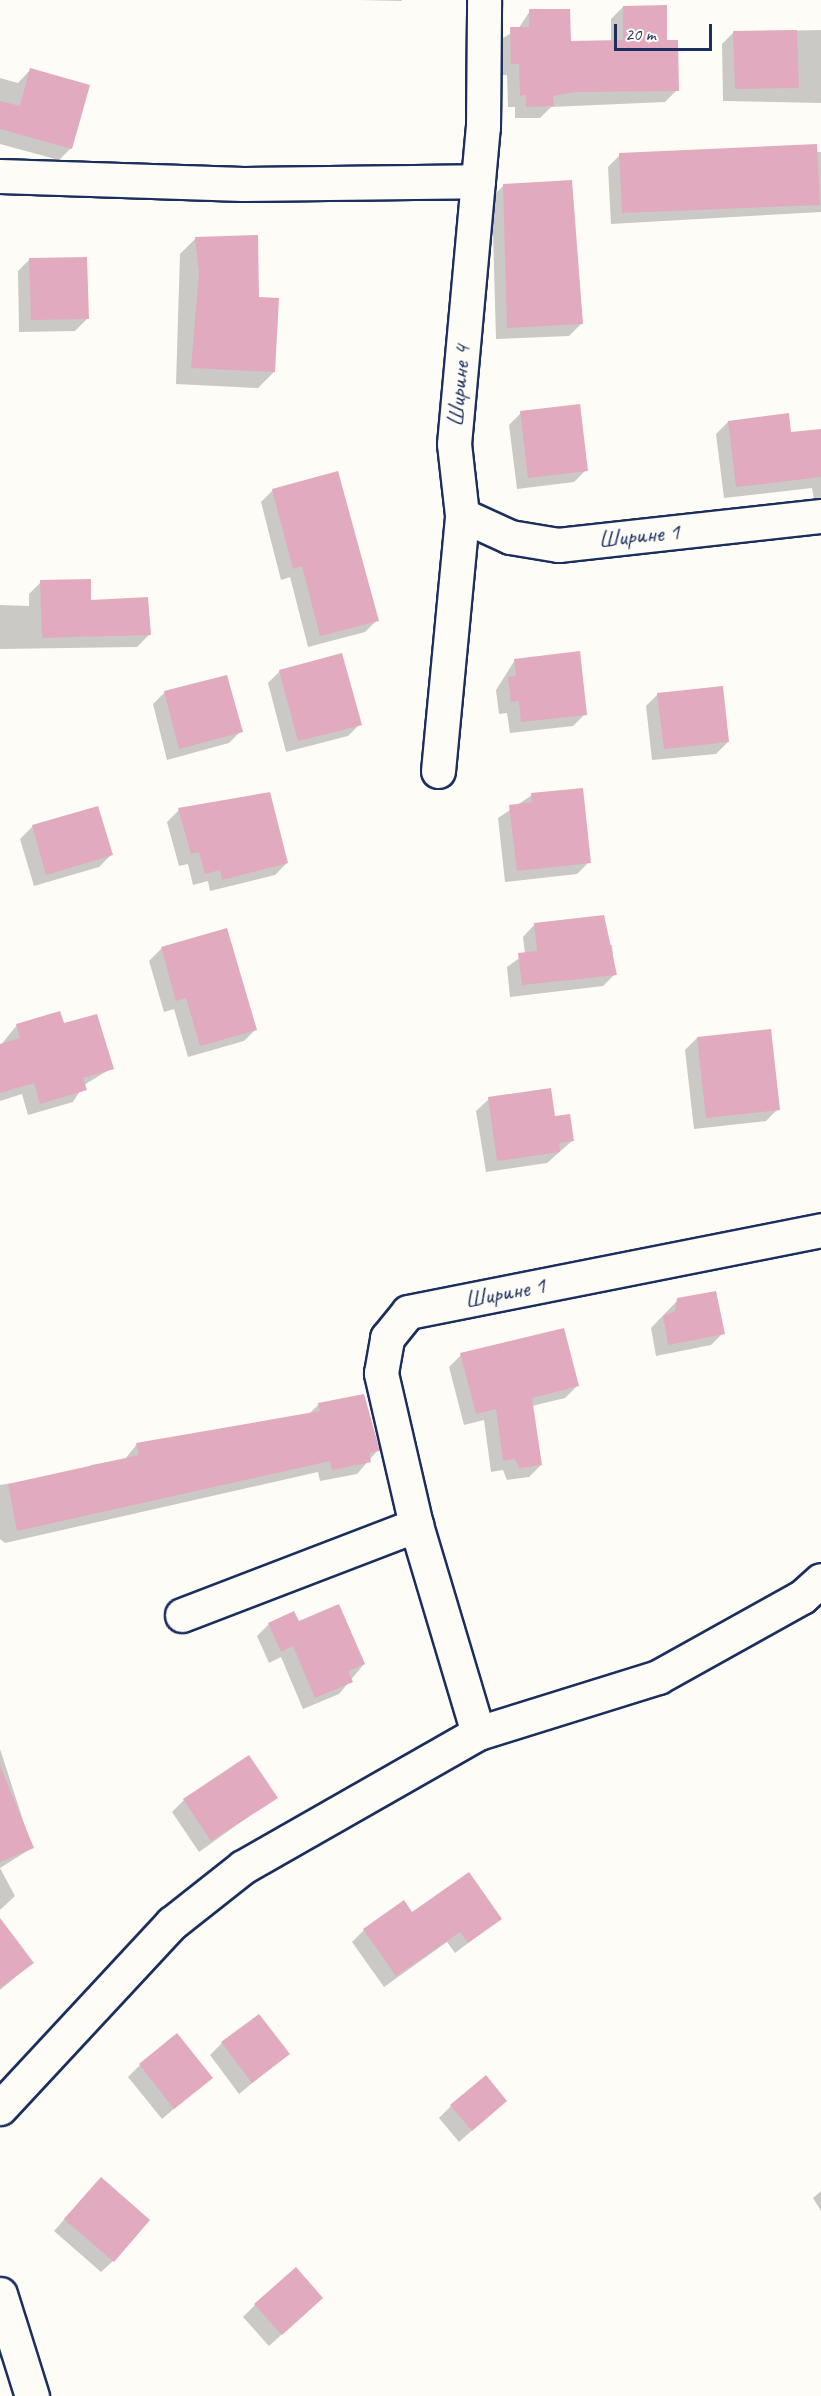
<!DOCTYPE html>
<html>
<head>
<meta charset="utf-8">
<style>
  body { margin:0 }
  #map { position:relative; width:821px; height:2396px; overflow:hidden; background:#fdfcf7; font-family:Caveat,sans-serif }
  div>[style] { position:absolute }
  .shadow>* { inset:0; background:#0003 }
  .building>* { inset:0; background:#e1aabf }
  .roads { filter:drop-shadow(2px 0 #1b2f5e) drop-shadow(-2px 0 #1b2f5e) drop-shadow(0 2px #1b2f5e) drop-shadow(0 -2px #1b2f5e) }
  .minor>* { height:33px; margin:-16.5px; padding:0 16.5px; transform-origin:16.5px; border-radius:16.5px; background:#fdfcf7 }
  span { translate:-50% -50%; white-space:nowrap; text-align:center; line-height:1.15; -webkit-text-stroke:4.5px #fdfcf7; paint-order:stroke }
  .street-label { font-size:24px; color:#1b2f5e }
  .scale { position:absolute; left:614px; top:24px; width:98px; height:27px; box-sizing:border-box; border:3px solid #1b2f5e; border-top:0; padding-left:8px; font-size:18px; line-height:21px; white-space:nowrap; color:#1b2f5e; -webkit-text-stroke:4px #fdfcf7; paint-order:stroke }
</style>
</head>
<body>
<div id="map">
  <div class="shadow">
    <div style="clip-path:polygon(360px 0,402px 0,401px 1px)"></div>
    <div style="clip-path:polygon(623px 7px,666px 41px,677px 90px,665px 102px,551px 107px,540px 118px,515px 118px,515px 107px,508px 107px,507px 75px,499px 75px,498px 41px,518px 29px,530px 11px,569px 42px,611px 41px,611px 19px)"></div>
    <div style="clip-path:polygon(821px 30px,821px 103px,723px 101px,722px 44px,734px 32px)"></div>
    <div style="clip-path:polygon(31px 69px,71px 148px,59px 160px,0 144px,0 78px,18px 83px)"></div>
    <div style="clip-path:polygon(816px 152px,821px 152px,821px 212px,611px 224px,608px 167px,620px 155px)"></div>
    <div style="clip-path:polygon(504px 185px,581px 324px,569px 336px,496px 339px,492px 197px)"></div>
    <div style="clip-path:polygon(196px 238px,258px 299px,274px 372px,258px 388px,176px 384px,180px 254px)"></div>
    <div style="clip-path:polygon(30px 259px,87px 319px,75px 331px,19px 332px,18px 271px)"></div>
    <div style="clip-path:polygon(521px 413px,586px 470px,574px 482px,517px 489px,509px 425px)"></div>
    <div style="clip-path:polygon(728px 422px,790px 434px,821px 431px,821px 498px,814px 499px,812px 488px,724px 498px,716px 434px)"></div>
    <div style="clip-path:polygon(273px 490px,377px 620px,365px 632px,308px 647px,290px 577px,281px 580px,261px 502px)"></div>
    <div style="clip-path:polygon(41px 582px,90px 602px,149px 635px,137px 647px,0 649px,0 605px,29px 606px,29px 594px)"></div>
    <div style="clip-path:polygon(515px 660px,585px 714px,573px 726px,510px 733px,507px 713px,499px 714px,496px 690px)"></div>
    <div style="clip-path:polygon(280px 671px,360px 724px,348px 736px,286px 752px,268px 683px)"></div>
    <div style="clip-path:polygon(165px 692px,241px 731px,229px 743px,167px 760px,153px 704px)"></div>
    <div style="clip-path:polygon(658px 694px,728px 742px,716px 754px,652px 760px,646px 706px)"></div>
    <div style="clip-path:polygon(532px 795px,589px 862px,577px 874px,505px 882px,498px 818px)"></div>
    <div style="clip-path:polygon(97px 808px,111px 855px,99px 867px,34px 886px,20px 839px,32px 827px)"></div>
    <div style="clip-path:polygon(179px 810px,287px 863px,275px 875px,210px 891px,208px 881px,193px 885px,188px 864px,179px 866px,167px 822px)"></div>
    <div style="clip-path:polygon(535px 924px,612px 945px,615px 974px,603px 986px,510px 997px,507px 967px,525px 954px,523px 937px)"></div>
    <div style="clip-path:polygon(226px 930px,256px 1029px,244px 1041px,188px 1057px,174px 1009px,164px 1012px,149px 961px,161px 949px)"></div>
    <div style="clip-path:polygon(17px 1025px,112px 1068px,84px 1085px,73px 1102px,28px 1115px,22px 1094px,0 1101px,0 1046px)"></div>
    <div style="clip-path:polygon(697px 1038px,778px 1109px,766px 1121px,694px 1129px,685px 1050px)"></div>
    <div style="clip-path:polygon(489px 1099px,554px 1118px,572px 1141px,547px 1163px,486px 1172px,476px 1111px)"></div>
    <div style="clip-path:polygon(678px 1300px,723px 1333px,711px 1345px,656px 1356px,651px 1328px)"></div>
    <div style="clip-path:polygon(461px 1355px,577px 1386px,565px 1398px,532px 1406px,541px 1465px,529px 1477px,507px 1480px,503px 1470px,491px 1472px,484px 1420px,464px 1425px,449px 1367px)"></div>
    <div style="clip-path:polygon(319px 1404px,378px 1450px,357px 1474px,320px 1481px,318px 1472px,5px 1543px,0 1539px,0 1485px,85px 1472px,91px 1465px,125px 1459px,137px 1444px,308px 1415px)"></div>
    <div style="clip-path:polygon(298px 1623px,364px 1664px,339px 1694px,303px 1709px,281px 1657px,269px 1663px,257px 1636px,269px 1624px)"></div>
    <div style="clip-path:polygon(0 1749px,32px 1848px,0 1868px)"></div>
    <div style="clip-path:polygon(276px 1797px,199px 1852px,172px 1812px,184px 1800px)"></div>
    <div style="clip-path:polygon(0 1868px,15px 1896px,0 1910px)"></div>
    <div style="clip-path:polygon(412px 1914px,500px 1919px,455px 1953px,447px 1942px,384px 1987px,352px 1942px,364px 1930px)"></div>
    <div style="clip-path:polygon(0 1920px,32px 1963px,0 1990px)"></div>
    <div style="clip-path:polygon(222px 2043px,288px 2054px,239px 2094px,210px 2055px)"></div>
    <div style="clip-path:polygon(140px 2065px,211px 2077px,162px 2119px,128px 2077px)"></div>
    <div style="clip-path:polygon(451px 2106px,493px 2112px,459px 2142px,439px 2118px)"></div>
    <div style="clip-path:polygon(89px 2191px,113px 2261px,101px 2272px,54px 2231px)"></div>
    <div style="clip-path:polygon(821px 2191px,821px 2211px,813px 2198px)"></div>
    <div style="clip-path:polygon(255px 2305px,309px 2310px,269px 2346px,243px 2317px)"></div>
  </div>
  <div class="building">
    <div style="clip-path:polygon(667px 5px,667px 40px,678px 40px,679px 91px,575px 92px,553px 96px,554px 106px,526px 107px,526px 95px,520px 96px,519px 64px,511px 64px,510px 27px,529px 27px,529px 9px,570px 9px,571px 41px,623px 40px,623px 6px)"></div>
    <div style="clip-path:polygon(797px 30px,799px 88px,735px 89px,733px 31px)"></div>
    <div style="clip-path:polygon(30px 68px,90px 85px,72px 149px,0 129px,0 101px,20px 106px)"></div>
    <div style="clip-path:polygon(817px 144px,820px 205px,622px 213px,619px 153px)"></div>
    <div style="clip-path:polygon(572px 180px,583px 324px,507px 328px,503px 184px)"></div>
    <div style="clip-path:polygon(258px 235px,259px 297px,279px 298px,275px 372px,191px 368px,199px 273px,195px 237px)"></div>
    <div style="clip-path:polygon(87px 257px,89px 319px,31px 320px,29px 258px)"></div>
    <div style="clip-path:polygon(580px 404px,588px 471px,528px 478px,520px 411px)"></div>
    <div style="clip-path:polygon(789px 413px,791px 432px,821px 429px,821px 477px,736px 487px,728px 421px)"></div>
    <div style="clip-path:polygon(338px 471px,379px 621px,320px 636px,302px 566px,293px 569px,272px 489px)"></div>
    <div style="clip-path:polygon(91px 579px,91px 600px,148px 597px,151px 635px,42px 638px,40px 580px)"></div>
    <div style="clip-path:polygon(580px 651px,587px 715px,521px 722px,519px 701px,511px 702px,508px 677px,516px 676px,514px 659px)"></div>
    <div style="clip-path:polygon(342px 653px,362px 725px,298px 741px,279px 670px)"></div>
    <div style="clip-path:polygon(227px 675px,243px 732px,179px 749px,164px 691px)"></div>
    <div style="clip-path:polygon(723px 686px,729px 742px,664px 749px,657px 693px)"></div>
    <div style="clip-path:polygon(583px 788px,591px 863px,517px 871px,509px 805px,532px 802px,531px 793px)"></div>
    <div style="clip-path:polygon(270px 792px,288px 863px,222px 880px,220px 870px,205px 874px,199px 852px,191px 854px,178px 808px)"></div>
    <div style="clip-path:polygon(98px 806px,113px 855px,46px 875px,32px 825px)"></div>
    <div style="clip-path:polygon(604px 915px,617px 975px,522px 985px,518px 953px,537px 951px,534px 923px)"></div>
    <div style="clip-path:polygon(227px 928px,257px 1030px,200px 1046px,186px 998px,176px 1001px,161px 947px)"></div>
    <div style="clip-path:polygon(60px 1011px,64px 1023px,97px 1014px,114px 1069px,83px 1078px,87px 1090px,40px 1104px,34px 1083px,0 1093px,0 1044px,20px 1038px,16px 1024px)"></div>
    <div style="clip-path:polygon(771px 1029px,780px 1110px,706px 1118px,697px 1037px)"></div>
    <div style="clip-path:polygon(551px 1088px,555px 1116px,570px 1114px,574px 1141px,559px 1143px,560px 1152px,497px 1161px,488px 1097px)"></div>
    <div style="clip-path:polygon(716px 1291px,725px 1334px,668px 1345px,663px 1315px,675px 1312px,677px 1298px)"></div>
    <div style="clip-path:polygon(564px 1328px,579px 1386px,532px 1398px,542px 1465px,519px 1468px,515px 1459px,503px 1461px,496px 1409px,476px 1414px,460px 1353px)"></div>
    <div style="clip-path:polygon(364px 1394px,380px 1451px,369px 1453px,371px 1462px,332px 1470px,330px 1461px,17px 1531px,8px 1484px,139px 1455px,136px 1443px,320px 1411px,318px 1403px)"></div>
    <div style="clip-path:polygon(339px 1604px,365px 1664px,348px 1671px,353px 1682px,315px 1698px,293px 1646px,281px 1652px,268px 1623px,294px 1611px,299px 1621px)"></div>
    <div style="clip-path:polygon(249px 1755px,278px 1798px,211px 1841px,183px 1799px)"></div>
    <div style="clip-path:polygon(0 1766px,34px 1848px,0 1862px)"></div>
    <div style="clip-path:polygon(469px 1872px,502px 1919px,468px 1943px,460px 1932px,396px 1976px,363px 1929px,404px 1900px,412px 1912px)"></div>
    <div style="clip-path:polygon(0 1918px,34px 1963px,0 1988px)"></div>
    <div style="clip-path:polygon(259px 2014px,290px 2054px,252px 2083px,221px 2042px)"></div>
    <div style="clip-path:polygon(177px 2033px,213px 2078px,174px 2109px,139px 2064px)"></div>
    <div style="clip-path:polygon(486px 2075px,507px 2101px,472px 2131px,450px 2105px)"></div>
    <div style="clip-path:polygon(101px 2177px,150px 2220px,114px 2262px,64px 2219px)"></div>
    <div style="clip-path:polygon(296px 2267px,323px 2298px,282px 2335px,254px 2304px)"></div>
  </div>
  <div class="roads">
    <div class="minor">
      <div style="left:0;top:176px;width:243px;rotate:1.9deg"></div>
      <div style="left:243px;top:184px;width:235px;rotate:-0.7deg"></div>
      <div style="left:462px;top:515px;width:53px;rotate:24.6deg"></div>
      <div style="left:510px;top:537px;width:49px;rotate:9.5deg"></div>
      <div style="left:558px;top:545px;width:265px;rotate:-6.3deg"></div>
      <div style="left:438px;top:771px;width:257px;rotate:-84.6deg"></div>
      <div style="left:462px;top:515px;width:71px;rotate:-96.4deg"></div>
      <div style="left:454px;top:444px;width:318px;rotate:-84.8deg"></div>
      <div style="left:483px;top:127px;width:127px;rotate:-89.5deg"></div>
      <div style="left:416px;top:1525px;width:156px;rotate:-103deg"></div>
      <div style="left:381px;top:1373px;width:36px;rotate:-80deg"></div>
      <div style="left:387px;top:1338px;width:33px;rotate:-51deg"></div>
      <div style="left:408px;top:1312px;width:421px;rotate:-11.2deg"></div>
      <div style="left:182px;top:1615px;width:251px;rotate:-21deg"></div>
      <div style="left:416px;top:1525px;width:217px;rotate:73.4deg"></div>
      <div style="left:0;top:2108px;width:253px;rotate:-47.1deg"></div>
      <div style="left:172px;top:1923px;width:90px;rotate:-38.3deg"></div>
      <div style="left:243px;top:1867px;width:271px;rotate:-29.7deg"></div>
      <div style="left:478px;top:1733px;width:189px;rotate:-17.3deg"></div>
      <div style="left:658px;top:1677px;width:165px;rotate:-29.1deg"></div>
      <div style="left:802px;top:1597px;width:25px;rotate:-42deg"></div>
      <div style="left:0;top:2294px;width:107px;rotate:72.6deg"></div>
    </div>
  </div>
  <div class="street-label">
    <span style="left:459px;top:386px;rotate:-85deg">Ширине 4</span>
    <span style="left:639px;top:536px;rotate:-6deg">Ширине 1</span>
    <span style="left:505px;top:1293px;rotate:-11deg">Ширине 1</span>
  </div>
  <div class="scale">20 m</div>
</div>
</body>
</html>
